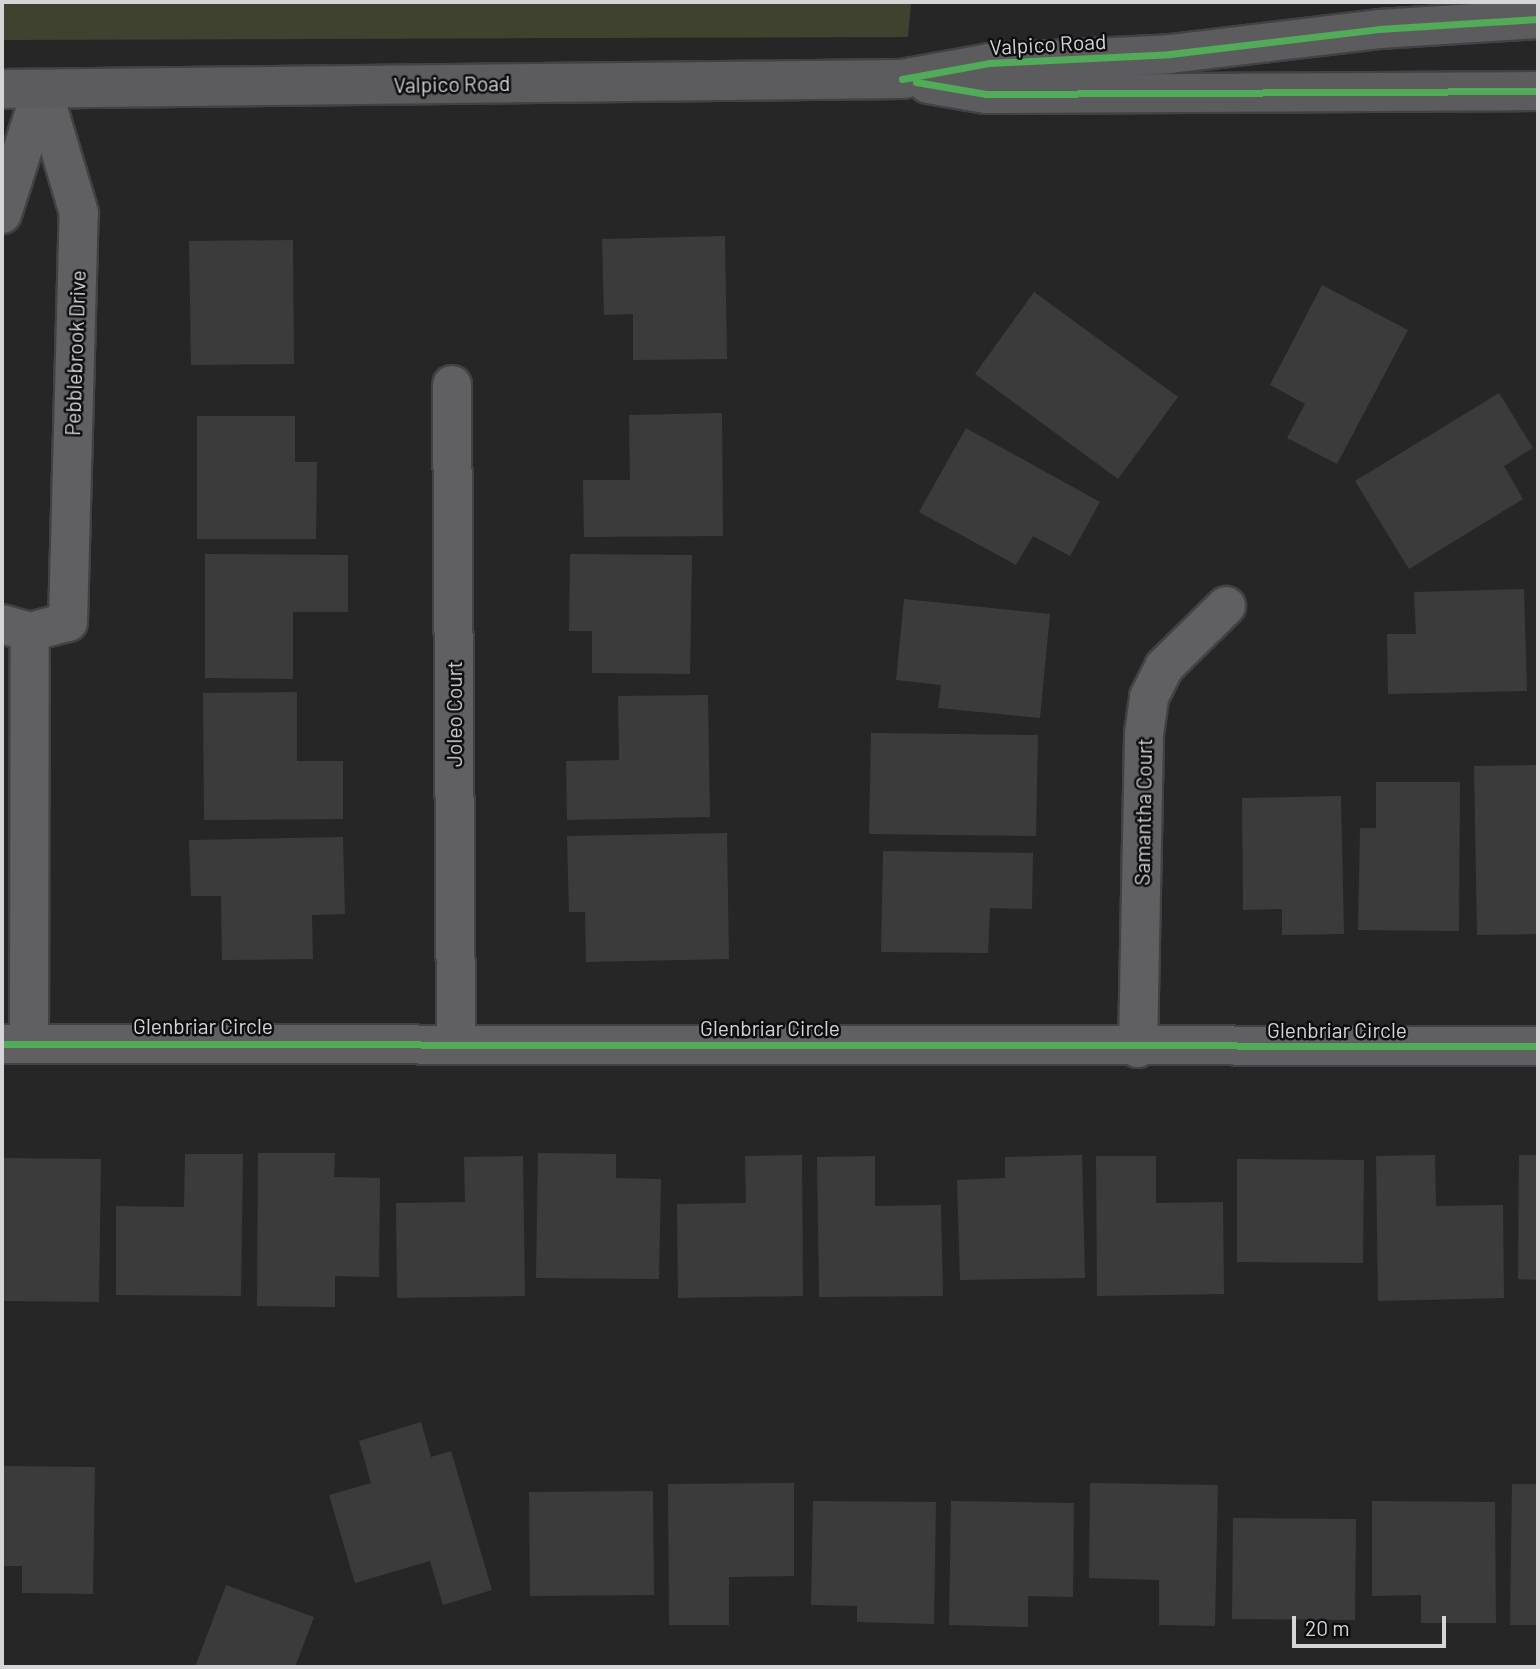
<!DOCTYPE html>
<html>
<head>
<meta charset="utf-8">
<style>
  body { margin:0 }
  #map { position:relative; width:1540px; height:1669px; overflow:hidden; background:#262627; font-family:Barlow,sans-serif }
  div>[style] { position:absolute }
  .green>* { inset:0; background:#3e422e }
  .building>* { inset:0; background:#3c3b3c }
  .roads { filter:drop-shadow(2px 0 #424244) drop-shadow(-2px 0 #424244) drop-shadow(0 2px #424244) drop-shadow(0 -2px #424244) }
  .street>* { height:38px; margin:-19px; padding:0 19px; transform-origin:19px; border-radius:19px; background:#606062 }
  .secondary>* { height:38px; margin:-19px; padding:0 19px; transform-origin:19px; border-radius:19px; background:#5c5c5f }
  .cycleway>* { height:7px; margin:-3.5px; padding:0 3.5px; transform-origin:3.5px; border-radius:3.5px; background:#51ab58 }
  span { translate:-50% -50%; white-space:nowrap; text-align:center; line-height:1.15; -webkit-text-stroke:5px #0e0e10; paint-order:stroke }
  .street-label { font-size:21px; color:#d5d5d7 }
  .frame { position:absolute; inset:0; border:4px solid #d5d5d7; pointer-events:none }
  .scale { position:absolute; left:1292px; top:1616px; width:154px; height:32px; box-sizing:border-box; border:4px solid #d5d5d7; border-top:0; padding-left:9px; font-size:21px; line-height:24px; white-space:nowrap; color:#d5d5d7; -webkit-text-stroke:5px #0e0e10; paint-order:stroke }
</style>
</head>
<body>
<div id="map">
  <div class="green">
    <div style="clip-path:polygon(2px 2px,911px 2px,911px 4px,908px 37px,2px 40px)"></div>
  </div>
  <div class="building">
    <div style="clip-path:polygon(725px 236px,727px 359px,633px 360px,633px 314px,604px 315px,602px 239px)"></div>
    <div style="clip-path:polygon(293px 240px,294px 364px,191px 365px,189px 241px)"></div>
    <div style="clip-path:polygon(1322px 285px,1408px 330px,1337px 464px,1287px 438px,1305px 404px,1270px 385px)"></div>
    <div style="clip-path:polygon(1034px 292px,1178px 397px,1118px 479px,975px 374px)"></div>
    <div style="clip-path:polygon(1499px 393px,1533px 448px,1504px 466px,1523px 499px,1409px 569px,1355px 481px)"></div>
    <div style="clip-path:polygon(722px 413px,723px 536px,584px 537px,583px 480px,630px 480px,629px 415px)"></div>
    <div style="clip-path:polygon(197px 416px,295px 416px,295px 462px,317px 462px,316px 539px,197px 539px)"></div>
    <div style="clip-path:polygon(966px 428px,1100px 502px,1070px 556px,1033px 536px,1016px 565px,919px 512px)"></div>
    <div style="clip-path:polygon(205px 554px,348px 555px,348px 612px,293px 612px,293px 679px,205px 678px)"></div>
    <div style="clip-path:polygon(570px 554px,692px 555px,690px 674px,592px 673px,592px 631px,569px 631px)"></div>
    <div style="clip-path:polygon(1524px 589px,1527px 691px,1388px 694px,1387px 634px,1416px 634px,1414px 592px)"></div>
    <div style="clip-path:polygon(904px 599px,1050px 614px,1040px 718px,938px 708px,941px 685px,896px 680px)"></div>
    <div style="clip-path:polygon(297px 692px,297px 761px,343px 761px,343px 819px,204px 820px,203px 693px)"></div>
    <div style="clip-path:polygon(708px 695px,710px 817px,567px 820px,566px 761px,619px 760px,618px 696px)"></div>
    <div style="clip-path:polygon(871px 733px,1038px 735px,1036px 836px,869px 834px)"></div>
    <div style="clip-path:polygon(1537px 765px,1538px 934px,1477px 935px,1474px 766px)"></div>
    <div style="clip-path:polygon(1376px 782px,1460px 782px,1459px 931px,1358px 930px,1360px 828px,1376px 828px)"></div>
    <div style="clip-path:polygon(1341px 796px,1344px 934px,1282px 935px,1282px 909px,1243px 910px,1242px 798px)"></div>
    <div style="clip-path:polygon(727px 833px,729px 959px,586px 962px,585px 912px,569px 912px,567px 836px)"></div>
    <div style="clip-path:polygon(343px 837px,345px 914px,312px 915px,313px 959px,222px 960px,221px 896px,191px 896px,189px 840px)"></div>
    <div style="clip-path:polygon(883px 851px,1033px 853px,1032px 909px,990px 908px,988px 953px,881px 952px)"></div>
    <div style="clip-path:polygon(258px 1153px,335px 1153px,334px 1177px,380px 1178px,379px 1277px,335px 1276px,335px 1307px,257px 1306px)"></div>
    <div style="clip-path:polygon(538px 1153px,616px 1154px,616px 1178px,661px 1179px,659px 1279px,536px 1278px)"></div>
    <div style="clip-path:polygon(185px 1154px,243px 1154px,241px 1296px,116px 1295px,116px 1206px,184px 1207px)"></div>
    <div style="clip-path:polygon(802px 1155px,803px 1296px,678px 1298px,677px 1204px,746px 1203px,745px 1156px)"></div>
    <div style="clip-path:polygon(1082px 1155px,1085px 1278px,960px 1280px,957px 1180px,1005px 1178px,1005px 1157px)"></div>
    <div style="clip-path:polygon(1435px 1155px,1436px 1206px,1503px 1205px,1504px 1298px,1378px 1301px,1376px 1156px)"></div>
    <div style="clip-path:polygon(1519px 1155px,1538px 1155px,1538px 1280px,1518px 1279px)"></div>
    <div style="clip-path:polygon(523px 1156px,525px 1296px,397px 1298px,396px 1203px,465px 1202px,464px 1157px)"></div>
    <div style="clip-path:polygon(875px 1156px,875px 1206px,941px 1205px,943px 1296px,819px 1297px,817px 1157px)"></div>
    <div style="clip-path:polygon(1096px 1156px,1156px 1156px,1156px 1203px,1223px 1202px,1224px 1294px,1097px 1296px)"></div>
    <div style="clip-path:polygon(2px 1158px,101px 1159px,99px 1302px,2px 1301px)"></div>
    <div style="clip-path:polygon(1237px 1159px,1364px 1160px,1363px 1263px,1237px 1262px)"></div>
    <div style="clip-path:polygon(421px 1422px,431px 1457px,451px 1451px,492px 1590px,443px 1605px,430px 1561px,355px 1583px,329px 1495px,371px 1483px,359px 1441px)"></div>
    <div style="clip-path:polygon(2px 1466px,95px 1467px,93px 1594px,22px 1593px,22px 1566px,2px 1566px)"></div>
    <div style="clip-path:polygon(794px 1483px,794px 1576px,729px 1577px,729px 1625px,669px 1625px,668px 1484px)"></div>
    <div style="clip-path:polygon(1090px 1483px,1218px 1485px,1215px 1626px,1159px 1625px,1159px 1580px,1089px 1578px)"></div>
    <div style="clip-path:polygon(1512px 1484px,1538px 1484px,1538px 1625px,1510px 1625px)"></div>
    <div style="clip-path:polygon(653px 1491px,654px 1595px,530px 1596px,529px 1492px)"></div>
    <div style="clip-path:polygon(813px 1501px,936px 1502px,934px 1624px,857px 1622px,857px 1606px,811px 1605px)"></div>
    <div style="clip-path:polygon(951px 1501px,1074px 1503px,1073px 1597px,1028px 1596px,1028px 1627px,949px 1625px)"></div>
    <div style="clip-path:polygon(1372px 1501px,1495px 1502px,1496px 1623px,1421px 1623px,1421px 1595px,1372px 1596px)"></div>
    <div style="clip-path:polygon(1233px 1518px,1356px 1519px,1355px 1620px,1232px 1619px)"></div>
    <div style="clip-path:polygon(226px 1585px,314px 1617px,295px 1667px,195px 1667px)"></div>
  </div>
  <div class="roads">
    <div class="street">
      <div style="left:2px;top:214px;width:131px;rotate:-72.3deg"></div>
      <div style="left:452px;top:385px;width:659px;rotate:89.65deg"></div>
      <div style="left:2px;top:624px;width:29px;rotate:16deg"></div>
      <div style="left:30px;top:632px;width:39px;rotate:-15deg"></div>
      <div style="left:68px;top:622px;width:409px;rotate:-88.5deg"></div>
      <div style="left:79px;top:213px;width:129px;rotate:-106.6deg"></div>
      <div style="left:2px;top:1044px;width:1536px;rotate:0.07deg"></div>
      <div style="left:29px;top:1044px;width:412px;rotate:-89.9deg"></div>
      <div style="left:1138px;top:1048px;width:314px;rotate:-88.9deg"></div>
      <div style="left:1144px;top:734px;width:37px;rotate:-82deg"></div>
      <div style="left:1149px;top:697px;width:34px;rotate:-63deg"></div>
      <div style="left:1164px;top:667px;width:87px;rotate:-44.5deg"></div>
    </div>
    <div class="secondary">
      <div style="left:928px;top:84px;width:59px;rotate:9.8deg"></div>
      <div style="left:986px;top:94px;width:552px;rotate:-0.31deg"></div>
      <div style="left:2px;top:89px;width:900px;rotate:-0.64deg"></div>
      <div style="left:902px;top:79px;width:88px;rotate:-10.4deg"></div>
      <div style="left:989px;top:63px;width:181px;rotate:-2.8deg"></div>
      <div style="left:1170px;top:54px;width:210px;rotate:-6.8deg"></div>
      <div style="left:1379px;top:29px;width:159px;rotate:-3.6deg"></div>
    </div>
  </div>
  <div class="cycleway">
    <div style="left:902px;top:79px;width:88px;rotate:-10.4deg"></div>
    <div style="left:989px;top:63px;width:181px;rotate:-2.8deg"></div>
    <div style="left:1170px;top:54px;width:210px;rotate:-6.8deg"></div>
    <div style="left:1379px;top:29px;width:159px;rotate:-3.6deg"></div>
    <div style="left:916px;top:82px;width:71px;rotate:9.7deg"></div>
    <div style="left:986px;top:94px;width:552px;rotate:-0.31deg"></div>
    <div style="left:2px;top:1044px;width:1536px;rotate:0.07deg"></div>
  </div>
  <div class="street-label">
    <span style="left:1048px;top:44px;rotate:-3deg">Valpico Road</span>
    <span style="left:452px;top:84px;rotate:-1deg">Valpico Road</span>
    <span style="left:75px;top:353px;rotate:-88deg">Pebblebrook Drive</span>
    <span style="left:454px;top:714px;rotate:-90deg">Joleo Court</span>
    <span style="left:1143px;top:812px;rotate:-89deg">Samantha Court</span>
    <span style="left:203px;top:1026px">Glenbriar Circle</span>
    <span style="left:770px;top:1028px">Glenbriar Circle</span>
    <span style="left:1337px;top:1030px">Glenbriar Circle</span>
  </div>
  <div class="frame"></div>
  <div class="scale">20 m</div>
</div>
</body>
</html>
